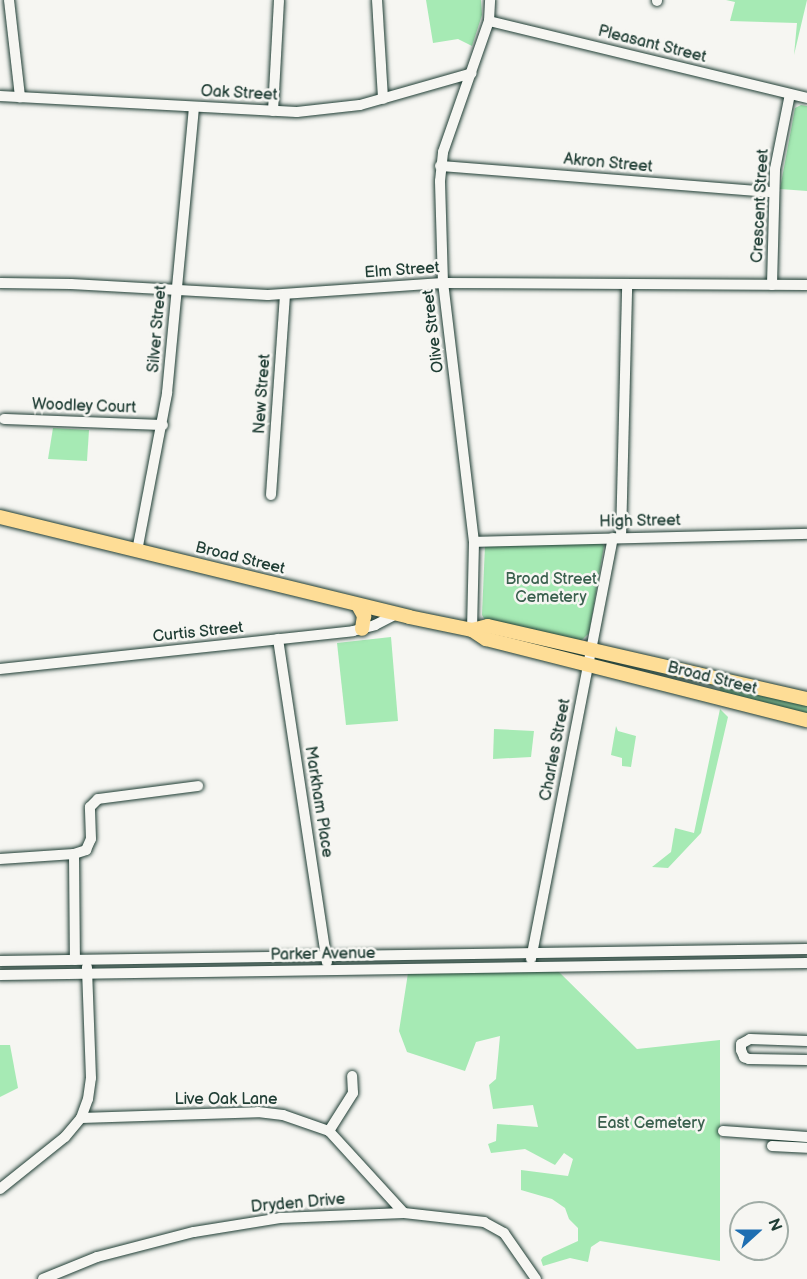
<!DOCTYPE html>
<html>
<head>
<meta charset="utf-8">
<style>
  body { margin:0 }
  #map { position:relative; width:807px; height:1279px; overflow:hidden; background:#f6f6f2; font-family:"Balsamiq Sans",sans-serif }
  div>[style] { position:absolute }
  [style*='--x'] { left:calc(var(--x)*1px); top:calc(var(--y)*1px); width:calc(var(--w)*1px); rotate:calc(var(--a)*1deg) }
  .green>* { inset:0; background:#a6eab4 }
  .roads { filter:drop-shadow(0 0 2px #1f3d34) drop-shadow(0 0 2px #1f3d34) }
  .minor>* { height:10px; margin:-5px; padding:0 5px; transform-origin:5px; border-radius:5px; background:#f6f6f2 }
  .major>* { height:14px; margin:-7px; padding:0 7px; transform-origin:7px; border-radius:7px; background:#fedd96 }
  span { translate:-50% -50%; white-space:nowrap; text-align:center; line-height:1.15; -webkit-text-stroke:5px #f6f6f2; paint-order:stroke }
  .street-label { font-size:16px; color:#1f3d34 }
  .park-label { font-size:16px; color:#3a604e }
  .north { position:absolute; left:729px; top:1201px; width:60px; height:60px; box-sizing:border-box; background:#f6f6f2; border:2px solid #a0aca6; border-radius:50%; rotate:69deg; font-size:16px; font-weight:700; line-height:24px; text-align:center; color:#1f3d34 }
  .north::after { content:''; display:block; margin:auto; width:21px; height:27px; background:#1f6fb2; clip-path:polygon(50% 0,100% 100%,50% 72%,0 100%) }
</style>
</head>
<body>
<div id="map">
  <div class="green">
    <i style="clip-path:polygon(426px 0,481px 0,482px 15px,472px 46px,458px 39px,433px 43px)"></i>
    <i style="clip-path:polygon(726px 0,807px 0,794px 55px,797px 23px,730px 21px,735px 2px)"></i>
    <i style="clip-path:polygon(801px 105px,807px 106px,807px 191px,780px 189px,795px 108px)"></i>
    <i style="clip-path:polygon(53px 428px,89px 430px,87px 461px,48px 459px)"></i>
    <i style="clip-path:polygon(602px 543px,604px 546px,589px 633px,580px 642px,485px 620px,482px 615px,485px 545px)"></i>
    <i style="clip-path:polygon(391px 637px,398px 721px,346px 725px,337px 643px)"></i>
    <i style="clip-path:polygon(720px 685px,807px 704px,807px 714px,720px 692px)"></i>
    <i style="clip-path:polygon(720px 709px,728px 717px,701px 833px,668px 868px,652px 867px,671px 852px,675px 828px,694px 833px)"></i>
    <i style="clip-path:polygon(616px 726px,618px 731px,636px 736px,631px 767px,622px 766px,622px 758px,611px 755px)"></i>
    <i style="clip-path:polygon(494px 729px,534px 731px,531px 757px,493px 759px)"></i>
    <i style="clip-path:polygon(558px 971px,637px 1049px,720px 1040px,720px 1261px,600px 1241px,591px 1247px,588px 1262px,570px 1258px,543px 1266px,541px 1260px,543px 1257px,578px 1241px,578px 1228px,569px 1219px,565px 1208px,552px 1199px,521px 1190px,521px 1170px,568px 1176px,573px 1159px,564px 1153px,555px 1165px,525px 1149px,491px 1153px,488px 1144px,496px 1141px,497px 1124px,538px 1127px,533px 1105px,493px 1109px,489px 1085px,496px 1079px,500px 1036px,476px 1042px,465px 1071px,407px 1052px,399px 1031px,408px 973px)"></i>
    <i style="clip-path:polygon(0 1045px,10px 1045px,18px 1088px,0 1097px)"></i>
  </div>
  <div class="roads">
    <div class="minor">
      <i style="--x:9;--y:0;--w:98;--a:83.5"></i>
      <i style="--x:377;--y:0;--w:99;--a:86.5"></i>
      <i style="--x:657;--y:1;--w:1;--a:-90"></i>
      <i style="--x:489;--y:21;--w:327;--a:13.6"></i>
      <i style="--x:0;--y:96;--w:297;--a:3.1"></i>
      <i style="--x:297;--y:112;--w:63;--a:-6.3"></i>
      <i style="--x:360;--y:105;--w:116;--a:-15.9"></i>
      <i style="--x:273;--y:111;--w:111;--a:-86.9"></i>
      <i style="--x:440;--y:166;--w:335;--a:4.5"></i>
      <i style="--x:0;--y:283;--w:71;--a:0.8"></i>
      <i style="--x:71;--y:284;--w:197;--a:3.2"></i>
      <i style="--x:268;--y:295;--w:175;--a:-3.9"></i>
      <i style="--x:443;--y:283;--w:364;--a:0.3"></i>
      <i style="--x:772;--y:285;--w:116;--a:-88.5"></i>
      <i style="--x:775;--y:169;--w:76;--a:-78.7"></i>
      <i style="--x:4;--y:419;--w:159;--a:2.2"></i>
      <i style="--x:271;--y:495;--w:200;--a:-86"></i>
      <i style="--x:621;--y:538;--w:254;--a:-88.6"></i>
      <i style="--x:474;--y:542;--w:333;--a:-1.4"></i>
      <i style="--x:137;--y:551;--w:161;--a:-79.2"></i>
      <i style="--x:167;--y:393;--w:287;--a:-84.6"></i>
      <i style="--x:472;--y:630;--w:88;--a:-88.7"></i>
      <i style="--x:474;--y:542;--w:261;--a:-96.8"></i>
      <i style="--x:443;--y:283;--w:102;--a:-91.7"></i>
      <i style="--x:440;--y:181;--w:29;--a:-84"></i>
      <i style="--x:443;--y:152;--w:139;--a:-70.7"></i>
      <i style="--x:489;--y:21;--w:21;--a:-87"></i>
      <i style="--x:278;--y:639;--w:327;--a:81.4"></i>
      <i style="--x:0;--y:669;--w:355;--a:-6.1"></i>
      <i style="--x:353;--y:631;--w:23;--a:-15"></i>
      <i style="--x:375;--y:625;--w:25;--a:-27"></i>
      <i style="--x:74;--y:854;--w:106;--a:89.5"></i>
      <i style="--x:0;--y:859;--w:74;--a:-3.9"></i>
      <i style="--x:74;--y:854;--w:13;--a:-18"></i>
      <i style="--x:86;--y:850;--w:12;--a:-66"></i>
      <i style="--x:91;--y:839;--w:32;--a:-92"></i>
      <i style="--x:90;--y:807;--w:11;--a:-45"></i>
      <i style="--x:98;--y:799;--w:101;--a:-7.4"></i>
      <i style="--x:531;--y:959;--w:429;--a:-79"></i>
      <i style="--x:0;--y:961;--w:807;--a:-0.85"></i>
      <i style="--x:0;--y:975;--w:807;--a:-0.85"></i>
      <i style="--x:807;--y:1041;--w:57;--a:-178"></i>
      <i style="--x:750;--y:1039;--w:10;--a:151"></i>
      <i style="--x:741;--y:1044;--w:6;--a:90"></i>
      <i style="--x:741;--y:1050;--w:8;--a:67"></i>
      <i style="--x:744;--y:1057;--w:5;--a:22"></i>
      <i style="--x:749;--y:1059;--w:58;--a:1"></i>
      <i style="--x:81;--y:1118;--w:177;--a:-1.9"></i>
      <i style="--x:258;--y:1112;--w:25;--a:7"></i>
      <i style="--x:283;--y:1115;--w:49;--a:19.2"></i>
      <i style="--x:329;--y:1131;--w:111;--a:47.6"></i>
      <i style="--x:329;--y:1131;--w:45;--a:-57.7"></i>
      <i style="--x:353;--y:1093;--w:17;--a:-93"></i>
      <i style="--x:723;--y:1131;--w:84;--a:4.1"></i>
      <i style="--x:772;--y:1146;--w:35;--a:3"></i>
      <i style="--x:0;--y:1189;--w:83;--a:-38.7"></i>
      <i style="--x:65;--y:1137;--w:25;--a:-50"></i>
      <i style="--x:81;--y:1118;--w:20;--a:-70"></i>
      <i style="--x:88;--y:1099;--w:21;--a:-82"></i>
      <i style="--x:91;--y:1078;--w:111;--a:-92.1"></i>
      <i style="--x:43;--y:1279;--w:58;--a:-22.2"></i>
      <i style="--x:97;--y:1257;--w:100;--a:-14.5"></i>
      <i style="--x:194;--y:1232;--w:87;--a:-9.2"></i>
      <i style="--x:280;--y:1218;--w:124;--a:-2.3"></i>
      <i style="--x:404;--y:1213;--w:81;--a:6.4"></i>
      <i style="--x:484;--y:1222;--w:23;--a:29"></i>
      <i style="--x:504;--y:1233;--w:56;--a:55.2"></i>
    </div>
    <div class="major">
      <i style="--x:0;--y:517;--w:421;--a:13.7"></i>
      <i style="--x:409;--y:617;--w:64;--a:11.7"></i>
      <i style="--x:472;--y:630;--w:17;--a:33"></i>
      <i style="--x:486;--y:639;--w:331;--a:14.2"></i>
      <i style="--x:358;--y:605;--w:13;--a:61"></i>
      <i style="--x:364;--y:616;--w:13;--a:99"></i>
      <i style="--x:472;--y:630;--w:16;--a:-14"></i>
      <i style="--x:488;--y:626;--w:327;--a:12.9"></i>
    </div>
  </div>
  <div class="street-label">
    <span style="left:652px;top:45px;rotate:14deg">Pleasant Street</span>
    <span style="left:239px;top:94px;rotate:3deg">Oak Street</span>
    <span style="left:608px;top:164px;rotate:5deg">Akron Street</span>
    <span style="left:761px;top:206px;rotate:-87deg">Crescent Street</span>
    <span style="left:402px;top:271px;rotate:-4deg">Elm Street</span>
    <span style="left:158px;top:329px;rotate:-85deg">Silver Street</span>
    <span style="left:434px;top:331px;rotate:-97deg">Olive Street</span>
    <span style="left:263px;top:394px;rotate:-86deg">New Street</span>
    <span style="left:84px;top:407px;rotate:2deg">Woodley Court</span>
    <span style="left:640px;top:522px;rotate:-1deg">High Street</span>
    <span style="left:240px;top:559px;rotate:14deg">Broad Street</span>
    <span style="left:198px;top:633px;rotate:-6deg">Curtis Street</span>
    <span style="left:712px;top:679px;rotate:14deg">Broad Street</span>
    <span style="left:556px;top:750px;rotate:-79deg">Charles Street</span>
    <span style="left:318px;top:802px;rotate:81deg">Markham Place</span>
    <span style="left:323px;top:955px;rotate:-1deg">Parker Avenue</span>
    <span style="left:226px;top:1100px">Live Oak Lane</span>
    <span style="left:298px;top:1204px;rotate:-5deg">Dryden Drive</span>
  </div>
  <div class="park-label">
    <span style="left:551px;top:589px">Broad Street<br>Cemetery</span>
    <span style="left:651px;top:1124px">East Cemetery</span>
  </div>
  <div class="north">N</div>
</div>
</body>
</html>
